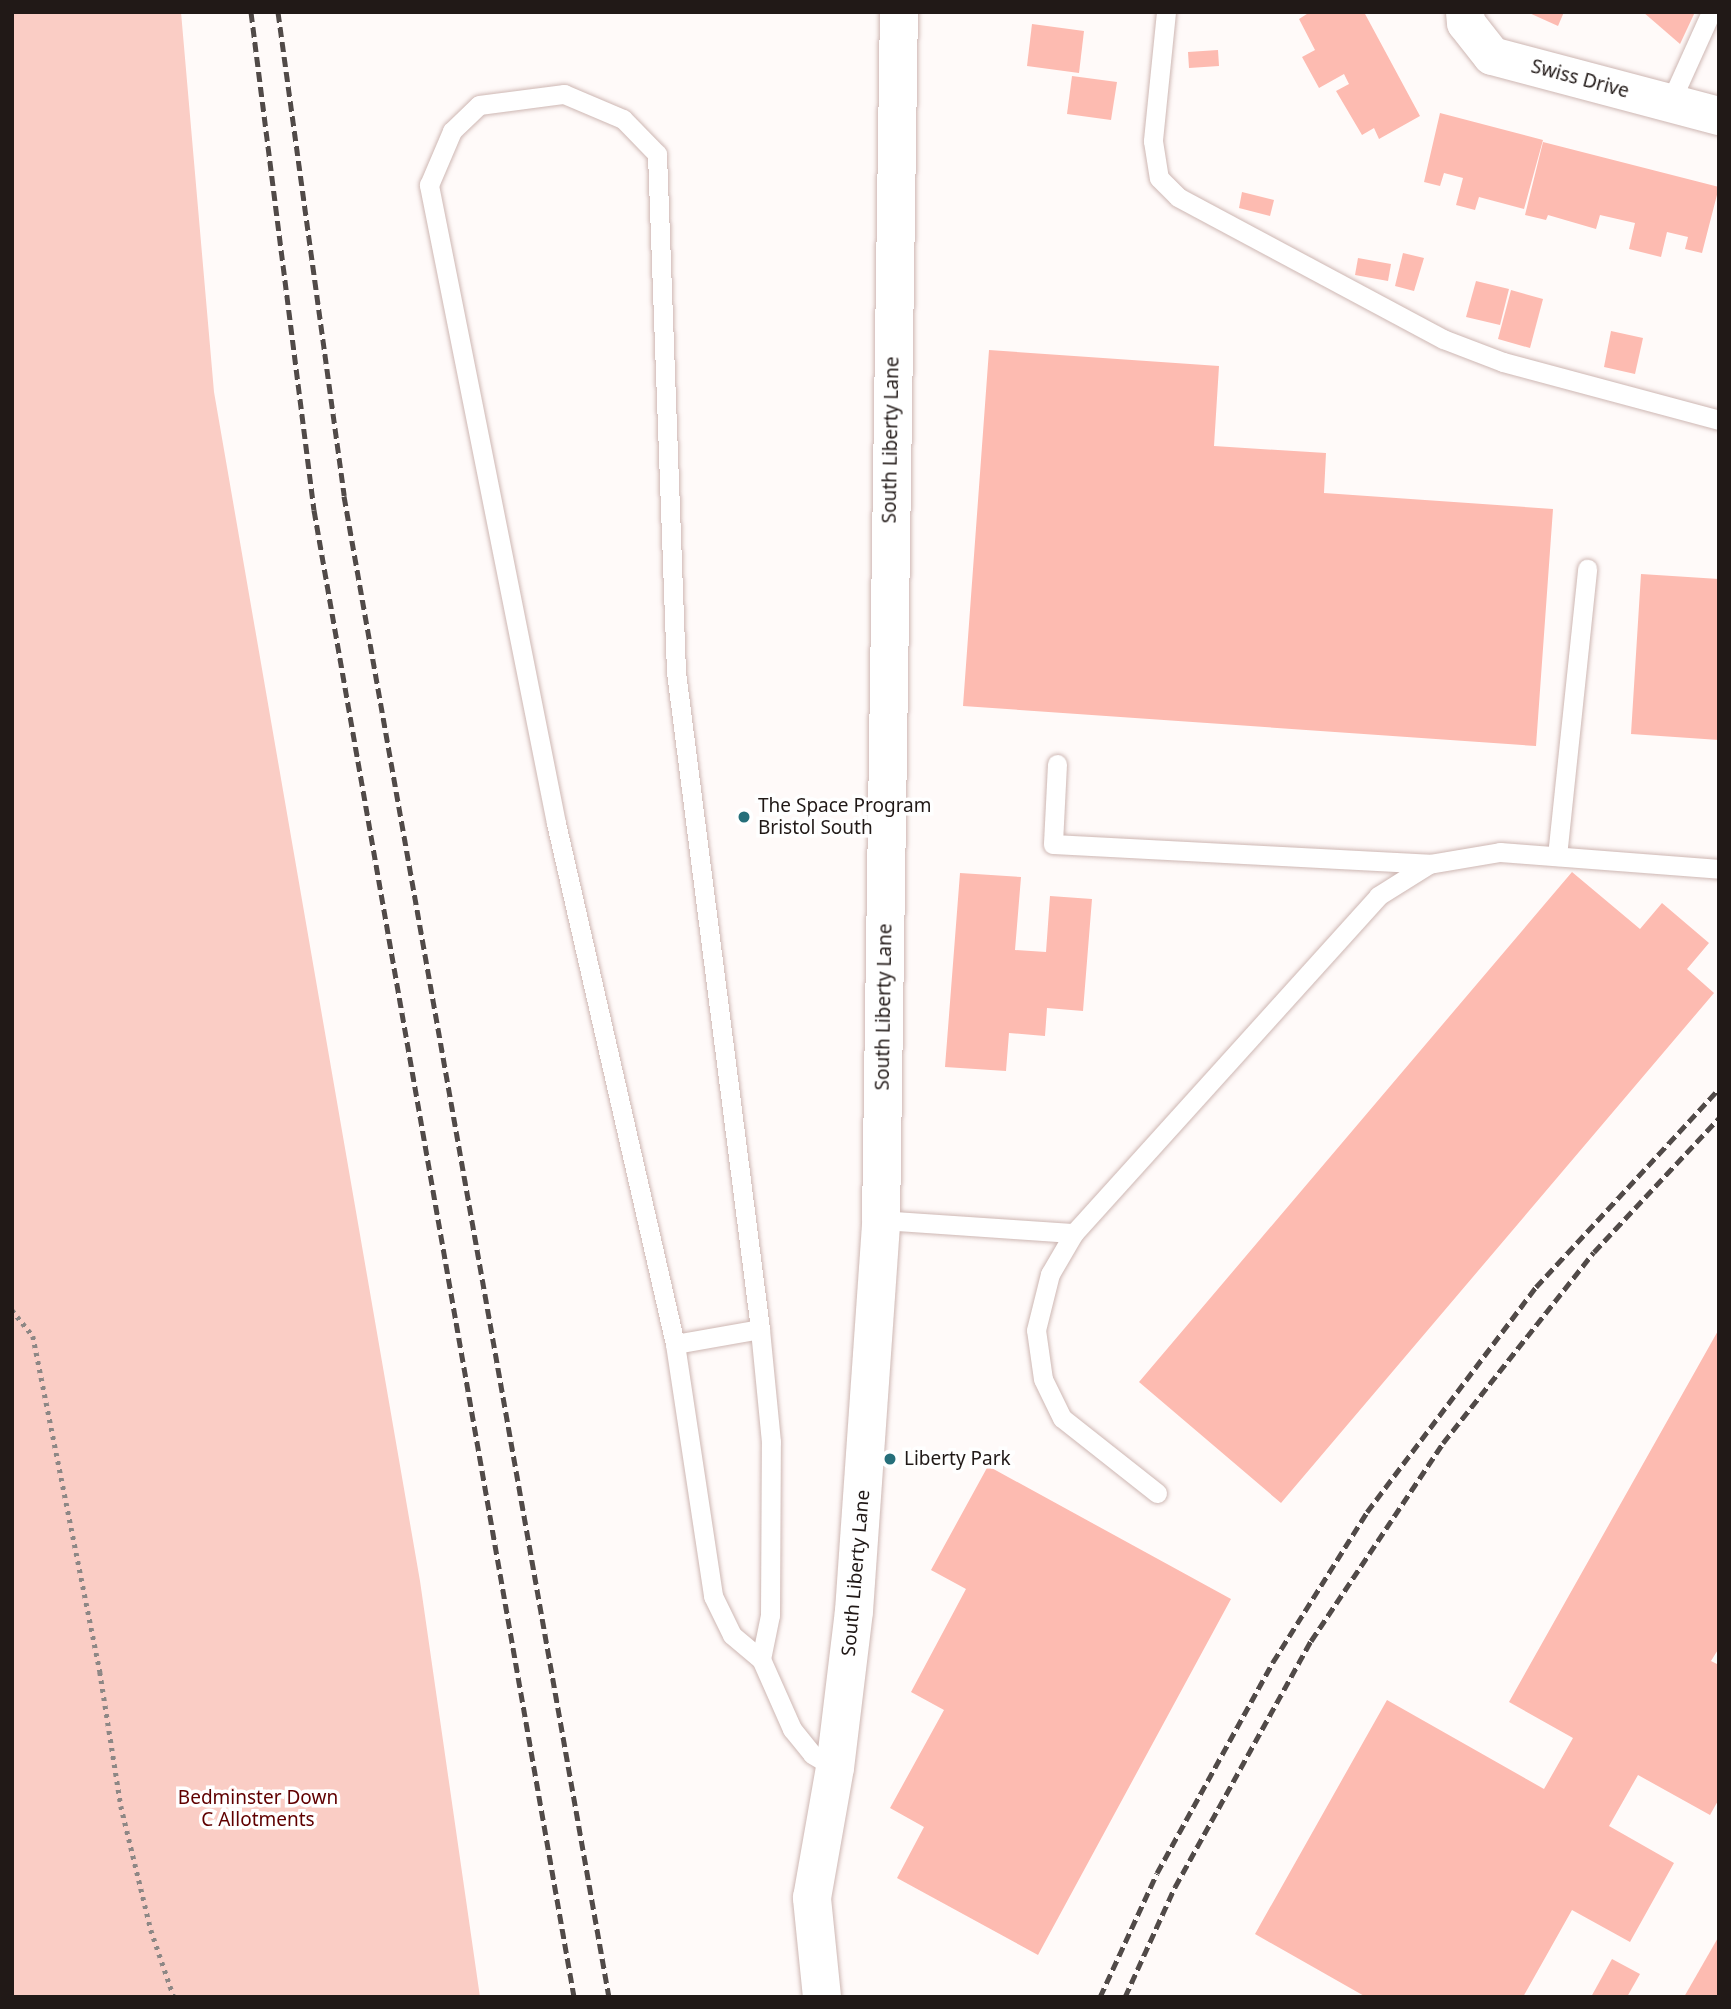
<!DOCTYPE html>
<html>
<head>
<meta charset="utf-8">
<style>
  body { margin:0 }
  #map { position:relative; width:1731px; height:2009px; overflow:hidden; background:#fffaf9; font-family:"Noto Sans",sans-serif }
  div>[style] { position:absolute }
  [style*='--x'] { left:calc(var(--x)*1px); top:calc(var(--y)*1px); width:calc(var(--w)*1px); rotate:calc(var(--a)*1deg) }
  .green>* { inset:0; background:#facdc5 }
  .building>* { inset:0; background:#fdbbb1 }
  .path>* { height:4.5px; margin-top:-2.25px; transform-origin:0; background:repeating-linear-gradient(90deg,#8d8785 0 3.5px,transparent 0 8.5px) }
  .roads { filter:drop-shadow(0 0 2px #ceb7b3) drop-shadow(0 0 2px #ceb7b3) }
  .lane>* { height:19px; margin:-9.5px; padding:0 9.5px; transform-origin:9.5px; border-radius:9.5px; background:#fff }
  .street>* { height:38px; margin:-19px; padding:0 19px; transform-origin:19px; border-radius:19px; background:#fff }
  .rail>* { height:5px; margin-top:-2.5px; transform-origin:0; background:repeating-linear-gradient(90deg,#514a48 0 10px,transparent 0 15px) }
  .dots>* { width:19px; height:19px; translate:-50% -50%; box-sizing:border-box; border:4px solid #fff; border-radius:50% }
  span { translate:-50% -50%; white-space:nowrap; text-align:center; line-height:1.15; -webkit-text-stroke:7px #fff; paint-order:stroke }
  .street-label { font-size:19px; color:#211917 }
  .poi-label { font-size:19px; color:#211917 }
  .left { translate:0 -50%; text-align:left }
  .park-label { font-size:19px; color:#600000 }
  .frame { position:absolute; inset:0; border:14px solid #211917; pointer-events:none }
</style>
</head>
<body>
<div id="map">
  <div class="green">
    <i style="clip-path:polygon(12px 12px,181px 12px,214px 392px,420px 1581px,480px 1997px,12px 1997px)"></i>
  </div>
  <div class="building">
    <i style="clip-path:polygon(1310px 12px,1364px 12px,1420px 116px,1379px 139px,1374px 128px,1362px 135px,1336px 91px,1349px 84px,1344px 74px,1319px 88px,1302px 57px,1315px 50px,1299px 19px)"></i>
    <i style="clip-path:polygon(1527px 12px,1564px 12px,1558px 26px)"></i>
    <i style="clip-path:polygon(1643px 12px,1695px 12px,1680px 44px)"></i>
    <i style="clip-path:polygon(1032px 24px,1084px 31px,1079px 73px,1027px 66px)"></i>
    <i style="clip-path:polygon(1218px 50px,1219px 66px,1189px 68px,1188px 52px)"></i>
    <i style="clip-path:polygon(1072px 76px,1117px 82px,1111px 120px,1067px 114px)"></i>
    <i style="clip-path:polygon(1440px 113px,1543px 140px,1524px 209px,1479px 197px,1475px 210px,1456px 205px,1463px 178px,1444px 173px,1440px 186px,1424px 182px)"></i>
    <i style="clip-path:polygon(1543px 142px,1719px 187px,1702px 253px,1685px 249px,1688px 237px,1667px 232px,1661px 257px,1629px 249px,1635px 223px,1600px 215px,1596px 229px,1548px 215px,1546px 220px,1525px 215px)"></i>
    <i style="clip-path:polygon(1242px 192px,1274px 200px,1270px 216px,1239px 208px)"></i>
    <i style="clip-path:polygon(1403px 253px,1424px 258px,1414px 291px,1395px 286px)"></i>
    <i style="clip-path:polygon(1358px 258px,1391px 264px,1388px 281px,1355px 275px)"></i>
    <i style="clip-path:polygon(1476px 281px,1509px 289px,1500px 325px,1466px 317px)"></i>
    <i style="clip-path:polygon(1511px 290px,1543px 299px,1530px 348px,1498px 339px)"></i>
    <i style="clip-path:polygon(1611px 331px,1643px 338px,1635px 374px,1604px 367px)"></i>
    <i style="clip-path:polygon(989px 350px,1219px 366px,1214px 446px,1326px 453px,1324px 493px,1553px 509px,1536px 746px,963px 706px)"></i>
    <i style="clip-path:polygon(1641px 574px,1719px 579px,1719px 740px,1631px 734px)"></i>
    <i style="clip-path:polygon(1572px 872px,1640px 929px,1662px 903px,1709px 943px,1687px 969px,1714px 993px,1281px 1503px,1139px 1382px)"></i>
    <i style="clip-path:polygon(960px 873px,1021px 877px,1015px 950px,1046px 952px,1050px 896px,1092px 899px,1083px 1011px,1047px 1008px,1045px 1036px,1009px 1033px,1006px 1071px,945px 1067px)"></i>
    <i style="clip-path:polygon(1719px 1329px,1719px 1648px,1711px 1661px,1719px 1665px,1719px 1799px,1710px 1815px,1638px 1775px,1609px 1826px,1674px 1863px,1630px 1942px,1572px 1910px,1523px 1997px,1366px 1997px,1255px 1934px,1387px 1700px,1544px 1789px,1573px 1738px,1509px 1702px)"></i>
    <i style="clip-path:polygon(988px 1466px,1231px 1599px,1038px 1955px,897px 1878px,924px 1827px,890px 1808px,944px 1710px,911px 1692px,966px 1589px,931px 1570px)"></i>
    <i style="clip-path:polygon(1719px 1936px,1719px 1997px,1684px 1997px)"></i>
    <i style="clip-path:polygon(1612px 1959px,1640px 1974px,1627px 1997px,1591px 1997px)"></i>
  </div>
  <div class="path">
    <i style="--x:12;--y:1310;--w:33;--a:51"></i>
    <i style="--x:33;--y:1336;--w:343;--a:78.7"></i>
    <i style="--x:100;--y:1672;--w:136;--a:81.1"></i>
    <i style="--x:121;--y:1806;--w:128;--a:76.4"></i>
    <i style="--x:151;--y:1930;--w:71;--a:71.1"></i>
  </div>
  <div class="roads">
    <div class="lane">
      <i style="--x:1166;--y:12;--w:130;--a:95.8"></i>
      <i style="--x:1153;--y:141;--w:37;--a:81"></i>
      <i style="--x:1159;--y:178;--w:27;--a:45"></i>
      <i style="--x:1178;--y:197;--w:301;--a:28.2"></i>
      <i style="--x:1443;--y:339;--w:64;--a:21"></i>
      <i style="--x:1503;--y:362;--w:224;--a:15"></i>
      <i style="--x:1670;--y:103;--w:100;--a:-65.7"></i>
      <i style="--x:1057;--y:764;--w:80;--a:92.9"></i>
      <i style="--x:1053;--y:844;--w:377;--a:3"></i>
      <i style="--x:1557;--y:856;--w:289;--a:-84"></i>
      <i style="--x:881;--y:1220;--w:193;--a:3.9"></i>
      <i style="--x:675;--y:1344;--w:534;--a:-102.87"></i>
      <i style="--x:556;--y:823;--w:651;--a:-101.26"></i>
      <i style="--x:429;--y:185;--w:59;--a:-66.9"></i>
      <i style="--x:452;--y:131;--w:37;--a:-44"></i>
      <i style="--x:479;--y:105;--w:86;--a:-7.4"></i>
      <i style="--x:564;--y:94;--w:64;--a:23"></i>
      <i style="--x:623;--y:119;--w:49;--a:45.8"></i>
      <i style="--x:657;--y:154;--w:518;--a:87.9"></i>
      <i style="--x:676;--y:672;--w:662;--a:82.71"></i>
      <i style="--x:1157;--y:1493;--w:121;--a:-141.7"></i>
      <i style="--x:1062;--y:1418;--w:43;--a:-116"></i>
      <i style="--x:1043;--y:1379;--w:49;--a:-98.1"></i>
      <i style="--x:1036;--y:1330;--w:58;--a:-76"></i>
      <i style="--x:1050;--y:1274;--w:48;--a:-59.7"></i>
      <i style="--x:1074;--y:1233;--w:454;--a:-47.9"></i>
      <i style="--x:1378;--y:896;--w:60;--a:-32.1"></i>
      <i style="--x:1429;--y:864;--w:72;--a:-9.6"></i>
      <i style="--x:1500;--y:852;--w:220;--a:4.4"></i>
      <i style="--x:761;--y:1659;--w:45;--a:-78.4"></i>
      <i style="--x:770;--y:1615;--w:173;--a:-89.7"></i>
      <i style="--x:771;--y:1442;--w:114;--a:-95.6"></i>
      <i style="--x:760;--y:1329;--w:86;--a:170"></i>
      <i style="--x:675;--y:1344;--w:255;--a:81.4"></i>
      <i style="--x:713;--y:1596;--w:43;--a:64"></i>
      <i style="--x:732;--y:1635;--w:38;--a:40"></i>
      <i style="--x:761;--y:1659;--w:77;--a:66.1"></i>
      <i style="--x:792;--y:1729;--w:32;--a:51"></i>
      <i style="--x:812;--y:1754;--w:27;--a:31"></i>
    </div>
    <div class="street">
      <i style="--x:1465;--y:12;--w:11;--a:85"></i>
      <i style="--x:1466;--y:23;--w:42;--a:51.8"></i>
      <i style="--x:1492;--y:56;--w:235;--a:14.8"></i>
      <i style="--x:822;--y:1997;--w:100;--a:-95.8"></i>
      <i style="--x:812;--y:1898;--w:132;--a:-80"></i>
      <i style="--x:835;--y:1768;--w:158;--a:-83.1"></i>
      <i style="--x:854;--y:1611;--w:392;--a:-86"></i>
      <i style="--x:881;--y:1220;--w:1208;--a:-89.15"></i>
    </div>
  </div>
  <div class="rail">
    <i style="--x:251;--y:12;--w:502;--a:82.79"></i>
    <i style="--x:314;--y:510;--w:1510;--a:80.08"></i>
    <i style="--x:278;--y:12;--w:488;--a:82.2"></i>
    <i style="--x:344;--y:496;--w:1524;--a:79.99"></i>
    <i style="--x:1100;--y:1997;--w:136;--a:-65.3"></i>
    <i style="--x:1157;--y:1873;--w:241;--a:-61.2"></i>
    <i style="--x:1273;--y:1662;--w:177;--a:-57.9"></i>
    <i style="--x:1367;--y:1512;--w:281;--a:-53.1"></i>
    <i style="--x:1536;--y:1287;--w:270;--a:-47.3"></i>
    <i style="--x:1125;--y:1997;--w:121;--a:-65.6"></i>
    <i style="--x:1175;--y:1887;--w:281;--a:-61.1"></i>
    <i style="--x:1311;--y:1641;--w:238;--a:-56.3"></i>
    <i style="--x:1443;--y:1443;--w:243;--a:-51.7"></i>
    <i style="--x:1594;--y:1252;--w:183;--a:-47"></i>
  </div>
  <div class="dots">
    <i style="left:744px;top:817px;background:#266f7a"></i>
    <i style="left:890px;top:1459px;background:#266f7a"></i>
  </div>
  <div class="street-label">
    <span style="left:1580px;top:79px;rotate:15deg">Swiss Drive</span>
    <span style="left:891px;top:440px;rotate:-89deg">South Liberty Lane</span>
    <span style="left:884px;top:1007px;rotate:-89deg">South Liberty Lane</span>
    <span style="left:856px;top:1573px;rotate:-85deg">South Liberty Lane</span>
  </div>
  <div class="poi-label">
    <span class="left" style="left:758px;top:817px">The Space Program<br>Bristol South</span>
    <span class="left" style="left:904px;top:1459px">Liberty Park</span>
  </div>
  <div class="park-label">
    <span style="left:258px;top:1809px">Bedminster Down<br>C Allotments</span>
  </div>
  <div class="frame"></div>
</div>
</body>
</html>
